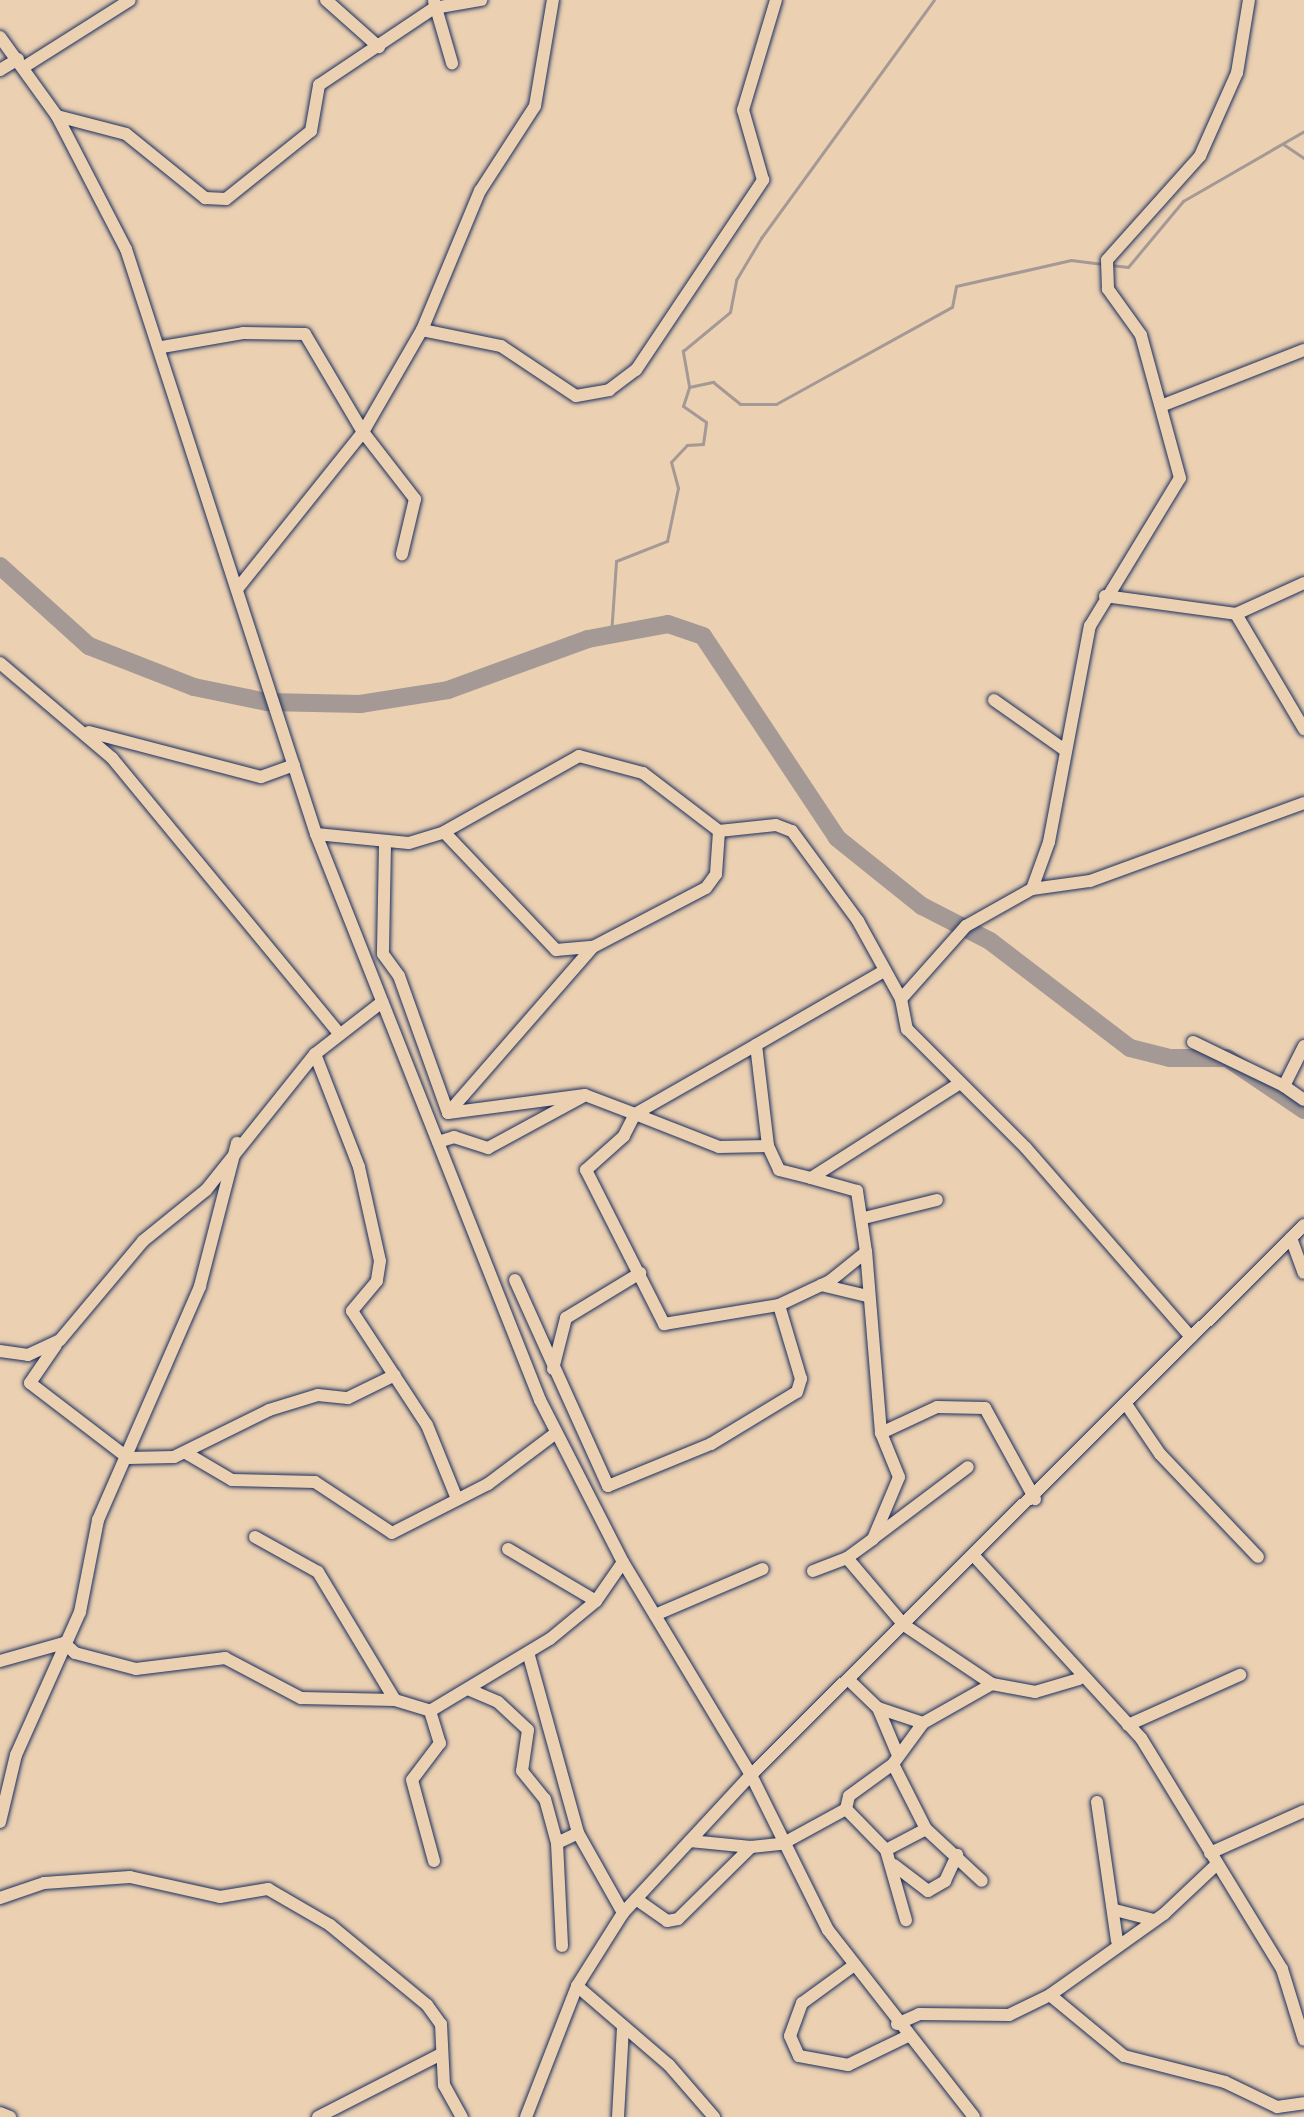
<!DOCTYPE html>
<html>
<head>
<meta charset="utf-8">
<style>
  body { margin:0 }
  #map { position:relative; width:1304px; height:2117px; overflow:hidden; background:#ebd0b2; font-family:Mynerve,sans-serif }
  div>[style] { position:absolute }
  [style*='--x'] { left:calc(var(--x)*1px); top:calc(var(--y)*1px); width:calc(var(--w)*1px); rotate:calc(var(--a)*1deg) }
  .stream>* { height:3px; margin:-1.5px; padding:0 1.5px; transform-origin:1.5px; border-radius:1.5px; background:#a49995 }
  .river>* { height:18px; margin:-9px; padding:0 9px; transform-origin:9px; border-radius:9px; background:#a49995 }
  .roads { filter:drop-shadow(0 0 2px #1b2f5e) drop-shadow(0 0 2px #1b2f5e) }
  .minor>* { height:12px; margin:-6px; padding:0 6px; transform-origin:6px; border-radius:6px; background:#ebd0b2 }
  span { translate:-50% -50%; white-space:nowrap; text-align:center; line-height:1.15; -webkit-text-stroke:6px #ebd0b2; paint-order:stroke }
</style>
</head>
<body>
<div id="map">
  <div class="stream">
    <i style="--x:1283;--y:144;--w:25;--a:34"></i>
    <i style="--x:1111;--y:265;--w:17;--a:7"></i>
    <i style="--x:1128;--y:267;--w:86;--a:-50.2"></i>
    <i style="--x:1183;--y:201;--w:140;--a:-30"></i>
    <i style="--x:689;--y:386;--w:36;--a:-100"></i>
    <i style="--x:683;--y:351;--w:61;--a:-39.7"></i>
    <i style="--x:730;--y:312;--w:33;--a:-79"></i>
    <i style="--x:736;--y:280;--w:49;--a:-59.2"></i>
    <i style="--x:761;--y:238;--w:294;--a:-54"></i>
    <i style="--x:611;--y:635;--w:74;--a:-86.1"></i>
    <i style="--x:616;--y:561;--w:55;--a:-21.4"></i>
    <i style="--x:667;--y:541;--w:54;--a:-78.3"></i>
    <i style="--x:678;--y:488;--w:27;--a:-105"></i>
    <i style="--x:671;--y:462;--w:23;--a:-47"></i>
    <i style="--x:687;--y:445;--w:16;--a:-4"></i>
    <i style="--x:703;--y:444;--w:22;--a:-82"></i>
    <i style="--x:706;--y:422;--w:28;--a:-145"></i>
    <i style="--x:683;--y:406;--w:20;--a:-72"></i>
    <i style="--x:689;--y:387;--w:25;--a:-12"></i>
    <i style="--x:713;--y:382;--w:35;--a:39"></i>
    <i style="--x:740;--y:404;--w:36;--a:0"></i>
    <i style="--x:776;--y:404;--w:201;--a:-28.9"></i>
    <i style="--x:952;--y:307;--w:21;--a:-79"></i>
    <i style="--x:956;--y:286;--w:118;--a:-12.7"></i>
    <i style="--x:1071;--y:260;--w:32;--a:7"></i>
  </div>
  <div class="river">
    <i style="--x:0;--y:566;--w:120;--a:42"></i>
    <i style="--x:89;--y:646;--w:113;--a:21.3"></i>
    <i style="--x:194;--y:687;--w:75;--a:11.6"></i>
    <i style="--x:267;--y:702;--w:93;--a:1.2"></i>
    <i style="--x:360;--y:704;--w:89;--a:-9"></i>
    <i style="--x:448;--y:690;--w:149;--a:-20"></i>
    <i style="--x:588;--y:639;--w:81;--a:-10.6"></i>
    <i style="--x:668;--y:624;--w:37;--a:19"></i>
    <i style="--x:703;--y:636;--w:242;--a:56.4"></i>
    <i style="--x:837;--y:838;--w:109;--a:38.7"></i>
    <i style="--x:922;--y:906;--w:76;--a:27.2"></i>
    <i style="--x:990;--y:941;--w:176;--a:37.4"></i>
    <i style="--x:1130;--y:1048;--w:41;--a:14"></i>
    <i style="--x:1170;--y:1058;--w:57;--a:0"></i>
    <i style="--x:1227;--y:1058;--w:93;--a:34"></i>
  </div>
  <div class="roads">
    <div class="minor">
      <i style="--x:326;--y:0;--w:71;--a:41.6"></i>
      <i style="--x:434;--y:1;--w:65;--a:73.8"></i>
      <i style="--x:0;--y:37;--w:97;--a:54.2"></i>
      <i style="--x:57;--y:116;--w:150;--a:62.6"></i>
      <i style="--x:126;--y:249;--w:615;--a:72.01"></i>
      <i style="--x:316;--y:834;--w:609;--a:68.41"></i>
      <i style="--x:540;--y:1400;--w:182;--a:62.9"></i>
      <i style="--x:623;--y:1562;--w:249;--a:59"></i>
      <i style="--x:751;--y:1775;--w:173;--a:63.6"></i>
      <i style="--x:828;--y:1930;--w:237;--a:52"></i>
      <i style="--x:24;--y:67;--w:125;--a:-32.3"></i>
      <i style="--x:0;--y:70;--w:21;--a:-31"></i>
      <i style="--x:57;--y:116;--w:71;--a:14.6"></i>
      <i style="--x:126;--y:134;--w:102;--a:39"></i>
      <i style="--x:205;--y:198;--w:21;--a:3"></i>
      <i style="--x:226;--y:199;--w:109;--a:-38.7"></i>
      <i style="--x:311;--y:131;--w:47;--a:-80.1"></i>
      <i style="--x:319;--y:85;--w:138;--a:-33.8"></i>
      <i style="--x:434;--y:8;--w:48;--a:-9.7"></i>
      <i style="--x:422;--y:330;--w:151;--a:-67.4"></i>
      <i style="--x:480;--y:191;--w:101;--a:-57.1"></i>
      <i style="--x:535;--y:106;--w:108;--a:-80.4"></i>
      <i style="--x:162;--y:347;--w:82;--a:-9.8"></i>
      <i style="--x:243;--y:333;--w:62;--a:0.9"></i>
      <i style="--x:305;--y:334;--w:114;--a:59.4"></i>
      <i style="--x:363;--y:432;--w:85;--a:52.2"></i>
      <i style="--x:415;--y:499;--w:57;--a:103.3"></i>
      <i style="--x:1161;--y:406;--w:154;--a:-21.4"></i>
      <i style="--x:238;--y:588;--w:200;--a:-51.3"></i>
      <i style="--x:363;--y:432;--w:118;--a:-60"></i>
      <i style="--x:422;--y:330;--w:81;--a:11.4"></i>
      <i style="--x:501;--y:346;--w:90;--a:33.7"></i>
      <i style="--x:576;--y:396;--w:34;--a:-10"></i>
      <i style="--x:609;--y:390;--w:34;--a:-37"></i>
      <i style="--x:636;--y:370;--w:229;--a:-56.2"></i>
      <i style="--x:763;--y:180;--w:73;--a:-105.9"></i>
      <i style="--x:743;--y:110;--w:115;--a:-73.3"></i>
      <i style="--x:1105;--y:596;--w:132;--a:7.8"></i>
      <i style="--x:1236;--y:614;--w:75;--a:-24.5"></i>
      <i style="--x:1236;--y:614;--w:134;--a:59.4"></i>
      <i style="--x:0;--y:663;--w:147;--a:40.3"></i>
      <i style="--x:112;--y:758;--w:355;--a:50.5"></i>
      <i style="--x:994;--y:700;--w:87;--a:35.2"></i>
      <i style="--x:89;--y:732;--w:178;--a:14.7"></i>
      <i style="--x:261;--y:777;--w:35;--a:-20"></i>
      <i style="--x:444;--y:832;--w:163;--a:46.5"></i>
      <i style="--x:556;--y:950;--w:37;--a:-5"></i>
      <i style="--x:593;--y:947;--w:127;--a:-27.6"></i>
      <i style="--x:706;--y:888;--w:17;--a:-54"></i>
      <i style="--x:716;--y:874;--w:43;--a:-86"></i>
      <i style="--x:316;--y:834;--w:93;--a:5.5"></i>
      <i style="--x:409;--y:843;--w:37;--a:-17"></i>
      <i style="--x:444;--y:832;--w:155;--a:-29.4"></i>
      <i style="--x:579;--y:756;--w:66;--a:14.9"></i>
      <i style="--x:643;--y:773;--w:96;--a:37.3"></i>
      <i style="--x:719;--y:831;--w:57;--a:-6"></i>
      <i style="--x:776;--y:825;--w:17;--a:21"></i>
      <i style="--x:792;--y:831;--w:112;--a:53.7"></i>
      <i style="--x:858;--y:921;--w:89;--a:61.1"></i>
      <i style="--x:901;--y:999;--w:31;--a:79"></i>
      <i style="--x:907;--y:1029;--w:168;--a:45"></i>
      <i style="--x:1026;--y:1148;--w:251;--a:48.9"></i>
      <i style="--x:385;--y:845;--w:109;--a:91.1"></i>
      <i style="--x:383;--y:954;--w:27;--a:54"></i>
      <i style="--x:399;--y:976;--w:145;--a:70.3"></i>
      <i style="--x:448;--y:1113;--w:138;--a:-7.5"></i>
      <i style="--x:585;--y:1095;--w:53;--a:20.8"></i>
      <i style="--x:635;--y:1114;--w:25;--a:117"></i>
      <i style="--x:624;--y:1136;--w:51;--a:138.2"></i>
      <i style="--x:586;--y:1170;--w:173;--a:63.1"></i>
      <i style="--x:664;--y:1324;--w:117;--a:-9.4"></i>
      <i style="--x:779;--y:1305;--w:56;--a:-25.2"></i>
      <i style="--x:830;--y:1281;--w:46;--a:-38.9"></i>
      <i style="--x:866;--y:1252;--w:62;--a:-98.4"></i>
      <i style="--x:857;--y:1191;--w:48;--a:-164.2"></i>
      <i style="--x:1032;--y:889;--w:50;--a:-70.1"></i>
      <i style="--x:1049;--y:842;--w:220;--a:-79.3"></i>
      <i style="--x:1090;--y:626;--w:173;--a:-58.7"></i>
      <i style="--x:1180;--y:478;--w:148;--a:-105.3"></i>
      <i style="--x:1141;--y:335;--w:57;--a:-125.7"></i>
      <i style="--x:1108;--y:289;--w:29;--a:-92"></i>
      <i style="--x:1107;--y:260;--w:140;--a:-48.2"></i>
      <i style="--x:1200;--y:156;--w:91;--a:-66"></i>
      <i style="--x:1237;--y:73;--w:74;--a:-80.7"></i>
      <i style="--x:884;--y:971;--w:148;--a:150"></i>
      <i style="--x:756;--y:1045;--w:102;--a:83.2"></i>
      <i style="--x:768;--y:1146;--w:26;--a:65"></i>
      <i style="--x:779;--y:1170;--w:33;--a:14"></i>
      <i style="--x:811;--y:1178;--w:177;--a:-32.5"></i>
      <i style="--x:901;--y:999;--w:98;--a:-48.3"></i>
      <i style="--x:966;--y:926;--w:76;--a:-29.3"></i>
      <i style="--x:1032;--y:889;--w:59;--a:-7.9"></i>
      <i style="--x:1090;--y:881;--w:228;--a:-20"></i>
      <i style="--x:1193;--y:1042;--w:101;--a:25.8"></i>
      <i style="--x:756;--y:1045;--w:139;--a:150.3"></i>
      <i style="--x:635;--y:1114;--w:90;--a:21.4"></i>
      <i style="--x:719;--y:1147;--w:49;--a:-1.2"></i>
      <i style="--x:1304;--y:1046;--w:45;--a:116.6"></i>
      <i style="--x:1284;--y:1086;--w:24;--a:35"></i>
      <i style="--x:315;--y:1054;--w:121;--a:68.7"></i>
      <i style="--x:359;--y:1167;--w:96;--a:77.4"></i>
      <i style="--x:380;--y:1261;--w:20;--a:99"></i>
      <i style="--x:377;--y:1281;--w:39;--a:130"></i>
      <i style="--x:352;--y:1311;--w:136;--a:56.7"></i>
      <i style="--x:427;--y:1425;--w:80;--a:67.9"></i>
      <i style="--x:448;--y:1113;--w:220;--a:-48.9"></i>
      <i style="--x:438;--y:1142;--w:17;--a:-17"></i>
      <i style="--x:454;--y:1137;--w:36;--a:18"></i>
      <i style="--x:488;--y:1148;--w:107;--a:-28.5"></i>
      <i style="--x:864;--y:1218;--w:75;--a:-13.9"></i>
      <i style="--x:1291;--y:1238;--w:37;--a:70"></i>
      <i style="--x:515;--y:1280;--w:226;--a:65.7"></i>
      <i style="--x:608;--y:1486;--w:111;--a:-22.2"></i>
      <i style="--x:711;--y:1444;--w:100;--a:-31.2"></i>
      <i style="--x:797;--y:1392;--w:14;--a:-73"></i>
      <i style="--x:801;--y:1379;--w:77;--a:-106.6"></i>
      <i style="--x:821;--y:1285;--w:47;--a:13.4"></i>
      <i style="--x:56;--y:1345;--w:46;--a:124.4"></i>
      <i style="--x:30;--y:1383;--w:123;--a:37.4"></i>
      <i style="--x:128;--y:1458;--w:46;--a:-1.2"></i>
      <i style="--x:174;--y:1457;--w:106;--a:-26.3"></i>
      <i style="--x:269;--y:1410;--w:51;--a:-17"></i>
      <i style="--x:318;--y:1395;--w:30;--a:6"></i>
      <i style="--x:348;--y:1398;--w:52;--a:-26.1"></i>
      <i style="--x:0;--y:1351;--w:28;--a:8"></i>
      <i style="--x:28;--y:1355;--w:35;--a:-25"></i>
      <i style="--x:60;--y:1340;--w:129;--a:-50"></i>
      <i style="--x:143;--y:1241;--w:81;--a:-39"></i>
      <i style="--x:206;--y:1190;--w:174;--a:-51.3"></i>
      <i style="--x:315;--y:1054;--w:85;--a:-37.8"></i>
      <i style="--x:553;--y:1369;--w:53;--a:-75.7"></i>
      <i style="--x:566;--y:1318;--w:87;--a:-31.3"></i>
      <i style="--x:1126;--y:1404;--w:60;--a:55.8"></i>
      <i style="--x:1160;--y:1454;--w:142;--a:46.4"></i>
      <i style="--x:881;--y:1433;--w:62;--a:-24.9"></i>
      <i style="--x:937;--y:1407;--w:48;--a:1.2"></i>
      <i style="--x:985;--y:1408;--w:104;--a:61.2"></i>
      <i style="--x:186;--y:1453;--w:53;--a:30.4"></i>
      <i style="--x:232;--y:1480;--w:83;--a:1.4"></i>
      <i style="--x:315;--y:1482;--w:92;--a:33.5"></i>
      <i style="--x:392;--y:1533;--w:108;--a:-27"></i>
      <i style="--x:488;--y:1484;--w:85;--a:-36.9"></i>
      <i style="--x:255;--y:1537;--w:72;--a:29.1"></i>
      <i style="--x:318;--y:1572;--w:149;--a:59"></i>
      <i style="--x:875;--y:1537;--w:116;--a:-37"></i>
      <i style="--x:508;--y:1549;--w:102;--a:30.6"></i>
      <i style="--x:975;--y:1557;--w:246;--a:47.5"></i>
      <i style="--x:1141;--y:1738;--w:271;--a:58.6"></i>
      <i style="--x:1282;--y:1969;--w:74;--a:72.8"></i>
      <i style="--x:847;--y:1558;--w:32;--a:-36"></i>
      <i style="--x:873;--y:1539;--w:67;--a:-67.2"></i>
      <i style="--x:899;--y:1477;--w:48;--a:-112.2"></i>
      <i style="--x:881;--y:1433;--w:182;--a:-94.7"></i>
      <i style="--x:813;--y:1571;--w:36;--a:-21"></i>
      <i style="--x:847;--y:1558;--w:88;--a:49.6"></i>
      <i style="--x:904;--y:1625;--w:106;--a:33.8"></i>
      <i style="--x:992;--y:1684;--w:44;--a:10.5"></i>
      <i style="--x:1035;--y:1692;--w:46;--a:-16.5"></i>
      <i style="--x:655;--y:1615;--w:117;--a:-23.1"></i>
      <i style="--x:529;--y:1656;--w:184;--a:74.5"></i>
      <i style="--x:0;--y:1661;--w:66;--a:-15.7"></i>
      <i style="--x:64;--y:1643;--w:15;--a:42"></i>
      <i style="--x:75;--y:1653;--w:63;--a:14.7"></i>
      <i style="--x:136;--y:1669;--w:90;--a:-7"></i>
      <i style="--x:225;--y:1658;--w:86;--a:27.8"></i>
      <i style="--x:301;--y:1698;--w:94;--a:1.2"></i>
      <i style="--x:395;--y:1700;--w:37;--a:17"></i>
      <i style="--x:430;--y:1711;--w:140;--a:-31"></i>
      <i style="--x:550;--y:1639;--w:60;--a:-39.6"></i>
      <i style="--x:596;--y:1601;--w:47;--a:-55.3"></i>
      <i style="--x:851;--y:1682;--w:37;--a:44"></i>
      <i style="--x:878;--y:1708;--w:49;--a:67.1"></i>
      <i style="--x:470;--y:1690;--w:30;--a:23"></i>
      <i style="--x:498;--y:1702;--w:41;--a:43"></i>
      <i style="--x:528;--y:1730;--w:41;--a:98.3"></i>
      <i style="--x:522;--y:1771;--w:36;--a:51"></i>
      <i style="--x:545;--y:1799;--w:46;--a:74.7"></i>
      <i style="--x:557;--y:1843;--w:23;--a:-25"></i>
      <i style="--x:578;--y:1833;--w:92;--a:60.6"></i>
      <i style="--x:878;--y:1708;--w:47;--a:18.4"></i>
      <i style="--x:923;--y:1723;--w:79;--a:-29.5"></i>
      <i style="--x:430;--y:1711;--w:34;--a:73"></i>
      <i style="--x:440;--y:1743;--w:46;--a:127.1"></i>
      <i style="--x:412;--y:1780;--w:84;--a:74.8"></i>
      <i style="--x:1128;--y:1725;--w:123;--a:-24.1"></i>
      <i style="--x:893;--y:1764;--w:73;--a:63.1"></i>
      <i style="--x:926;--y:1829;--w:76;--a:42.9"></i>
      <i style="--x:1097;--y:1802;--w:140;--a:81.8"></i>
      <i style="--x:846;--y:1809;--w:13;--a:-77"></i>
      <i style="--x:849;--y:1796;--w:54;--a:-36"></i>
      <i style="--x:893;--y:1764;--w:51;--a:-53.8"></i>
      <i style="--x:0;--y:1822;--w:69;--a:-76.6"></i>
      <i style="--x:16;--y:1755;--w:157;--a:-65.9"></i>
      <i style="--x:80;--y:1612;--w:94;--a:-78.9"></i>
      <i style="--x:98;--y:1520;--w:255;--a:-66.4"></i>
      <i style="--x:200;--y:1286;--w:148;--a:-75.5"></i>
      <i style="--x:690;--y:1841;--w:61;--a:5.6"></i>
      <i style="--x:557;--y:1843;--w:103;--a:87.2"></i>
      <i style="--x:886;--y:1850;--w:45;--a:-27.7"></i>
      <i style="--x:1210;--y:1853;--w:103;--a:-24.1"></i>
      <i style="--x:894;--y:1865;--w:43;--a:37.4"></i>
      <i style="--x:928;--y:1891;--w:20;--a:-30"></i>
      <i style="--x:945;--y:1881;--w:29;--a:-65"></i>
      <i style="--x:0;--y:1898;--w:46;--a:-18.8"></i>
      <i style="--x:44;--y:1883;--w:86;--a:-4"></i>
      <i style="--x:130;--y:1877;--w:92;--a:12.5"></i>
      <i style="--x:220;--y:1897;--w:49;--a:-9.5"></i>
      <i style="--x:268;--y:1889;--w:72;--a:30.1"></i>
      <i style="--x:330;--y:1925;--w:126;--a:39.5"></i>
      <i style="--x:427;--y:2005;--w:24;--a:54"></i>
      <i style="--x:441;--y:2024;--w:61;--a:87.2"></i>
      <i style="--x:444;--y:2085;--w:37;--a:61"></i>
      <i style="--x:636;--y:1899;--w:38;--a:35"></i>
      <i style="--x:667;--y:1921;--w:11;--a:-10"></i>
      <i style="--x:678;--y:1919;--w:103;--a:-44.6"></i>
      <i style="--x:751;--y:1847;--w:31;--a:-6"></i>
      <i style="--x:782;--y:1844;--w:73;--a:-28.7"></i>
      <i style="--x:846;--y:1809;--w:57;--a:45.7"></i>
      <i style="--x:886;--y:1850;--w:73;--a:74.1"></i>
      <i style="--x:1115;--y:1910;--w:40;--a:14.4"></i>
      <i style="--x:853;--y:1966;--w:63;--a:144"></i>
      <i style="--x:802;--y:2003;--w:35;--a:110"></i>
      <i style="--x:790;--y:2036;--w:22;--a:66"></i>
      <i style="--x:799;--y:2056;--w:50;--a:10.4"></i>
      <i style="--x:848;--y:2065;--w:64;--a:-25.8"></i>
      <i style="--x:577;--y:1986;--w:121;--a:40.7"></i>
      <i style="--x:669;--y:2065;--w:69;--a:49.1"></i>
      <i style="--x:1050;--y:1995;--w:140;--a:-35.4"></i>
      <i style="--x:1164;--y:1914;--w:73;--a:-43.3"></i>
      <i style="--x:897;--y:2024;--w:24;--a:-24"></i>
      <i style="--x:919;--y:2014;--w:90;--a:0.6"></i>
      <i style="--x:1009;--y:2015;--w:46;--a:-26"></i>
      <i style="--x:1050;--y:1995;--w:96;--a:39.5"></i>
      <i style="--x:1124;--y:2056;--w:104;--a:14.4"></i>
      <i style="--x:1225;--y:2082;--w:58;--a:25.7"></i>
      <i style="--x:1277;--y:2107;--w:27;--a:-8"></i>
      <i style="--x:0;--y:2113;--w:11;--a:22"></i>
      <i style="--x:318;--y:2117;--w:136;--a:-27.1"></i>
      <i style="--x:526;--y:2117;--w:141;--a:-68.7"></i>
      <i style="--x:577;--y:1986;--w:86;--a:-57.8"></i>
      <i style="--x:623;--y:1913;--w:188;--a:-47.2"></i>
      <i style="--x:751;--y:1775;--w:780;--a:-44.84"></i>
      <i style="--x:618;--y:2117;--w:90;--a:-86.8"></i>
    </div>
  </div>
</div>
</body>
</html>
